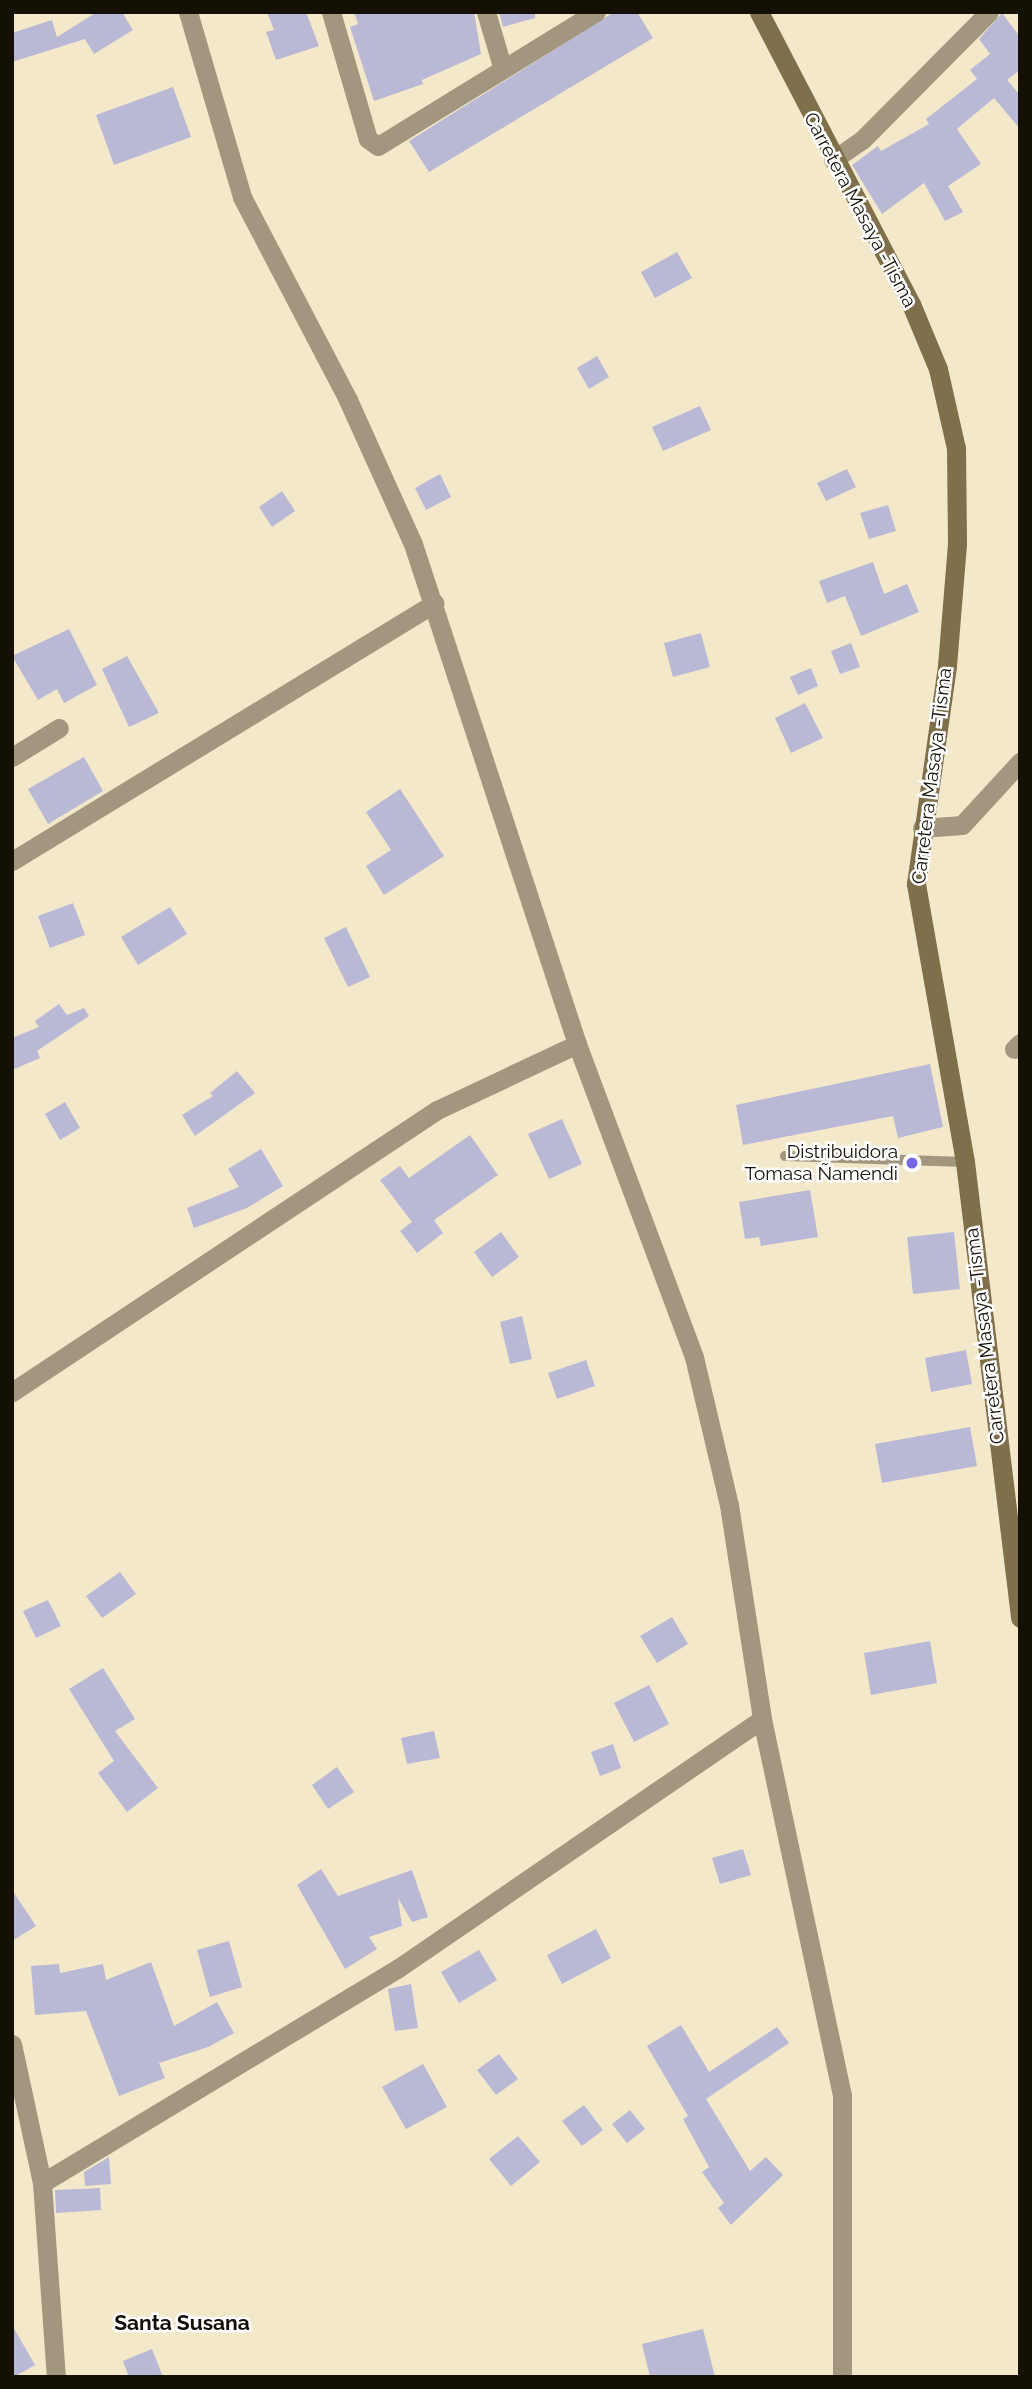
<!DOCTYPE html>
<html>
<head>
<meta charset="utf-8">
<style>
  body { margin:0 }
  #map { position:relative; width:1032px; height:2389px; overflow:hidden; background:#f4e8ca; font-family:Raleway,sans-serif }
  div>[style] { position:absolute }
  [style*='--x'] { left:calc(var(--x)*1px); top:calc(var(--y)*1px); width:calc(var(--w)*1px); rotate:calc(var(--a)*1deg) }
  .building>* { inset:0; background:#b9b9d6 }
  .service>* { height:10px; margin:-5px; padding:0 5px; transform-origin:5px; border-radius:5px; background:#a2977e }
  .minor>* { height:19px; margin:-9.5px; padding:0 9.5px; transform-origin:9.5px; border-radius:9.5px; background:#a2977e }
  .tertiary>* { height:19px; margin:-9.5px; padding:0 9.5px; transform-origin:9.5px; border-radius:9.5px; background:#a2977e }
  .secondary>* { height:19px; margin:-9.5px; padding:0 9.5px; transform-origin:9.5px; border-radius:9.5px; background:#7f6f4a }
  .dots>* { width:19px; height:19px; translate:-50% -50%; box-sizing:border-box; border:4px solid #fff; border-radius:50% }
  span { translate:-50% -50%; white-space:nowrap; text-align:center; line-height:1.15; -webkit-text-stroke:5px #fff; paint-order:stroke }
  .street-label { font-size:19px; color:#151006 }
  .poi-label { font-size:19px; color:#151006 }
  .right { translate:-100% -50%; text-align:right }
  .neighbourhood-label { font-size:21px; color:#151006; font-weight:700 }
  .frame { position:absolute; inset:0; border:14px solid #151006; pointer-events:none }
</style>
</head>
<body>
<div id="map">
  <div class="building">
    <i style="clip-path:polygon(97px 12px,122px 12px,133px 30px,94px 54px,85px 39px,12px 62px,12px 33px,52px 20px,57px 37px)"></i>
    <i style="clip-path:polygon(267px 12px,306px 12px,319px 46px,276px 60px,266px 32px,274px 30px)"></i>
    <i style="clip-path:polygon(354px 12px,474px 12px,481px 54px,422px 80px,423px 84px,374px 101px,350px 27px,358px 24px)"></i>
    <i style="clip-path:polygon(499px 12px,535px 12px,535px 18px,503px 27px)"></i>
    <i style="clip-path:polygon(614px 12px,637px 12px,653px 38px,429px 172px,409px 141px)"></i>
    <i style="clip-path:polygon(1002px 13px,1020px 37px,1020px 70px,1007px 80px,1020px 95px,1020px 129px,994px 98px,957px 129px,981px 164px,948px 186px,963px 212px,945px 221px,924px 183px,882px 214px,852px 165px,878px 146px,881px 151px,929px 124px,926px 119px,977px 79px,970px 70px,990px 54px,979px 39px)"></i>
    <i style="clip-path:polygon(173px 87px,191px 137px,114px 165px,96px 115px)"></i>
    <i style="clip-path:polygon(677px 252px,692px 278px,655px 298px,641px 272px)"></i>
    <i style="clip-path:polygon(597px 356px,609px 377px,589px 389px,577px 368px)"></i>
    <i style="clip-path:polygon(700px 406px,711px 430px,663px 451px,652px 427px)"></i>
    <i style="clip-path:polygon(847px 469px,856px 487px,826px 501px,817px 483px)"></i>
    <i style="clip-path:polygon(440px 474px,451px 497px,426px 510px,415px 488px)"></i>
    <i style="clip-path:polygon(282px 491px,295px 511px,272px 527px,259px 507px)"></i>
    <i style="clip-path:polygon(888px 505px,896px 531px,869px 539px,860px 513px)"></i>
    <i style="clip-path:polygon(873px 562px,884px 594px,907px 584px,919px 612px,861px 636px,845px 596px,827px 603px,819px 581px)"></i>
    <i style="clip-path:polygon(69px 629px,97px 685px,64px 703px,57px 689px,38px 700px,12px 656px)"></i>
    <i style="clip-path:polygon(701px 633px,710px 667px,673px 677px,664px 643px)"></i>
    <i style="clip-path:polygon(851px 643px,860px 667px,840px 674px,831px 651px)"></i>
    <i style="clip-path:polygon(127px 656px,159px 713px,129px 727px,102px 669px)"></i>
    <i style="clip-path:polygon(811px 668px,818px 686px,798px 695px,790px 677px)"></i>
    <i style="clip-path:polygon(805px 703px,823px 738px,791px 753px,775px 718px)"></i>
    <i style="clip-path:polygon(84px 757px,103px 791px,48px 824px,28px 789px)"></i>
    <i style="clip-path:polygon(400px 789px,444px 856px,384px 895px,366px 866px,391px 850px,366px 812px)"></i>
    <i style="clip-path:polygon(73px 903px,85px 935px,50px 948px,38px 916px)"></i>
    <i style="clip-path:polygon(170px 907px,187px 934px,138px 965px,121px 937px)"></i>
    <i style="clip-path:polygon(346px 927px,370px 977px,348px 987px,324px 938px)"></i>
    <i style="clip-path:polygon(59px 1004px,67px 1015px,84px 1008px,89px 1016px,37px 1051px,40px 1058px,12px 1070px,12px 1038px,39px 1027px,35px 1021px)"></i>
    <i style="clip-path:polygon(930px 1064px,943px 1127px,898px 1138px,893px 1116px,743px 1145px,736px 1105px)"></i>
    <i style="clip-path:polygon(237px 1071px,255px 1093px,195px 1136px,182px 1115px,213px 1096px,210px 1093px)"></i>
    <i style="clip-path:polygon(65px 1102px,80px 1128px,60px 1140px,45px 1114px)"></i>
    <i style="clip-path:polygon(562px 1119px,582px 1164px,549px 1179px,528px 1134px)"></i>
    <i style="clip-path:polygon(470px 1135px,498px 1175px,434px 1220px,443px 1233px,417px 1253px,400px 1231px,412px 1222px,380px 1180px,400px 1166px,409px 1178px)"></i>
    <i style="clip-path:polygon(261px 1149px,283px 1186px,247px 1208px,194px 1228px,187px 1208px,239px 1187px,228px 1169px)"></i>
    <i style="clip-path:polygon(810px 1190px,818px 1237px,761px 1246px,759px 1237px,745px 1239px,739px 1202px)"></i>
    <i style="clip-path:polygon(501px 1232px,519px 1257px,492px 1277px,474px 1252px)"></i>
    <i style="clip-path:polygon(954px 1232px,960px 1289px,913px 1294px,907px 1237px)"></i>
    <i style="clip-path:polygon(522px 1316px,532px 1359px,510px 1364px,500px 1322px)"></i>
    <i style="clip-path:polygon(966px 1350px,972px 1384px,931px 1392px,925px 1358px)"></i>
    <i style="clip-path:polygon(586px 1360px,595px 1386px,557px 1399px,548px 1373px)"></i>
    <i style="clip-path:polygon(970px 1427px,977px 1466px,882px 1483px,875px 1444px)"></i>
    <i style="clip-path:polygon(120px 1572px,136px 1594px,102px 1618px,86px 1596px)"></i>
    <i style="clip-path:polygon(48px 1600px,61px 1626px,36px 1638px,23px 1611px)"></i>
    <i style="clip-path:polygon(672px 1617px,688px 1644px,657px 1663px,640px 1636px)"></i>
    <i style="clip-path:polygon(930px 1641px,937px 1683px,871px 1695px,864px 1653px)"></i>
    <i style="clip-path:polygon(103px 1668px,135px 1719px,115px 1731px,158px 1788px,127px 1812px,98px 1773px,114px 1761px,69px 1689px)"></i>
    <i style="clip-path:polygon(649px 1685px,669px 1724px,634px 1742px,614px 1703px)"></i>
    <i style="clip-path:polygon(434px 1731px,440px 1758px,407px 1764px,401px 1738px)"></i>
    <i style="clip-path:polygon(613px 1744px,621px 1768px,600px 1776px,591px 1752px)"></i>
    <i style="clip-path:polygon(337px 1767px,354px 1792px,328px 1809px,312px 1785px)"></i>
    <i style="clip-path:polygon(743px 1849px,751px 1875px,720px 1884px,712px 1858px)"></i>
    <i style="clip-path:polygon(321px 1869px,338px 1896px,412px 1870px,428px 1917px,412px 1922px,398px 1898px,402px 1926px,369px 1937px,377px 1949px,345px 1969px,297px 1885px)"></i>
    <i style="clip-path:polygon(12px 1890px,36px 1926px,12px 1941px)"></i>
    <i style="clip-path:polygon(596px 1929px,611px 1958px,562px 1984px,547px 1955px)"></i>
    <i style="clip-path:polygon(229px 1941px,242px 1987px,210px 1997px,197px 1950px)"></i>
    <i style="clip-path:polygon(479px 1950px,497px 1980px,459px 2003px,441px 1972px)"></i>
    <i style="clip-path:polygon(151px 1962px,174px 2026px,217px 2002px,234px 2033px,208px 2047px,159px 2063px,165px 2078px,119px 2096px,86px 2011px,35px 2015px,31px 1966px,59px 1964px,60px 1973px,103px 1964px,106px 1980px)"></i>
    <i style="clip-path:polygon(411px 1984px,418px 2028px,395px 2031px,388px 1989px)"></i>
    <i style="clip-path:polygon(681px 2025px,709px 2072px,777px 2027px,789px 2043px,706px 2099px,750px 2171px,766px 2157px,783px 2175px,731px 2225px,718px 2208px,724px 2203px,702px 2172px,709px 2167px,683px 2119px,688px 2116px,647px 2046px)"></i>
    <i style="clip-path:polygon(499px 2054px,518px 2079px,496px 2095px,477px 2070px)"></i>
    <i style="clip-path:polygon(423px 2064px,447px 2107px,406px 2129px,382px 2087px)"></i>
    <i style="clip-path:polygon(584px 2105px,603px 2130px,582px 2146px,562px 2121px)"></i>
    <i style="clip-path:polygon(630px 2110px,645px 2129px,627px 2143px,612px 2124px)"></i>
    <i style="clip-path:polygon(518px 2136px,540px 2162px,511px 2186px,489px 2159px)"></i>
    <i style="clip-path:polygon(109px 2157px,111px 2184px,85px 2186px,84px 2172px)"></i>
    <i style="clip-path:polygon(100px 2188px,101px 2210px,56px 2213px,55px 2190px)"></i>
    <i style="clip-path:polygon(12px 2325px,35px 2365px,14px 2377px,12px 2377px)"></i>
    <i style="clip-path:polygon(703px 2329px,715px 2377px,650px 2377px,642px 2344px)"></i>
    <i style="clip-path:polygon(152px 2349px,163px 2377px,129px 2377px,123px 2361px)"></i>
  </div>
  <div class="service">
    <i style="--x:785;--y:1156;--w:180;--a:1.9"></i>
  </div>
  <div class="minor">
    <i style="--x:331;--y:12;--w:132;--a:73.8"></i>
    <i style="--x:368;--y:139;--w:12;--a:35"></i>
    <i style="--x:378;--y:146;--w:256;--a:-31.6"></i>
    <i style="--x:486;--y:12;--w:56;--a:73.5"></i>
    <i style="--x:833;--y:160;--w:35;--a:-35"></i>
    <i style="--x:862;--y:140;--w:180;--a:-45.2"></i>
    <i style="--x:12;--y:757;--w:55;--a:-31.7"></i>
    <i style="--x:922;--y:828;--w:40;--a:-4.3"></i>
    <i style="--x:962;--y:825;--w:86;--a:-47.4"></i>
    <i style="--x:12;--y:861;--w:495;--a:-31.4"></i>
    <i style="--x:1014;--y:1049;--w:8;--a:-45"></i>
    <i style="--x:12;--y:1392;--w:510;--a:-33.57"></i>
    <i style="--x:437;--y:1110;--w:155;--a:-25.2"></i>
    <i style="--x:12;--y:2044;--w:142;--a:77.8"></i>
    <i style="--x:42;--y:2183;--w:195;--a:85.9"></i>
    <i style="--x:42;--y:2183;--w:415;--a:-31.1"></i>
    <i style="--x:397;--y:1969;--w:442;--a:-34.4"></i>
  </div>
  <div class="tertiary">
    <i style="--x:188;--y:12;--w:193;--a:73.7"></i>
    <i style="--x:242;--y:197;--w:229;--a:62.4"></i>
    <i style="--x:348;--y:400;--w:158;--a:65.7"></i>
    <i style="--x:413;--y:544;--w:526;--a:71.84"></i>
    <i style="--x:577;--y:1044;--w:334;--a:69.5"></i>
    <i style="--x:694;--y:1357;--w:152;--a:76.7"></i>
    <i style="--x:729;--y:1505;--w:217;--a:81.2"></i>
    <i style="--x:762;--y:1719;--w:384;--a:78"></i>
    <i style="--x:842;--y:2095;--w:282;--a:90"></i>
  </div>
  <div class="secondary">
    <i style="--x:759;--y:12;--w:329;--a:62.5"></i>
    <i style="--x:911;--y:304;--w:70;--a:67.4"></i>
    <i style="--x:938;--y:369;--w:81;--a:77.2"></i>
    <i style="--x:956;--y:448;--w:96;--a:89.4"></i>
    <i style="--x:957;--y:544;--w:122;--a:94.7"></i>
    <i style="--x:947;--y:666;--w:220;--a:98.1"></i>
    <i style="--x:916;--y:884;--w:282;--a:80"></i>
    <i style="--x:965;--y:1162;--w:459;--a:83.1"></i>
  </div>
  <div class="dots">
    <i style="left:912px;top:1163px;background:#7867e2"></i>
  </div>
  <div class="street-label">
    <span style="left:860px;top:210px;rotate:62deg">Carretera Masaya -Tisma</span>
    <span style="left:932px;top:776px;rotate:-83deg">Carretera Masaya -Tisma</span>
    <span style="left:985px;top:1336px;rotate:-97deg">Carretera Masaya -Tisma</span>
  </div>
  <div class="poi-label">
    <span class="right" style="left:898px;top:1163px">Distribuidora<br>Tomasa Ñamendi</span>
  </div>
  <div class="neighbourhood-label">
    <span style="left:182px;top:2323px">Santa Susana</span>
  </div>
  <div class="frame"></div>
</div>
</body>
</html>
